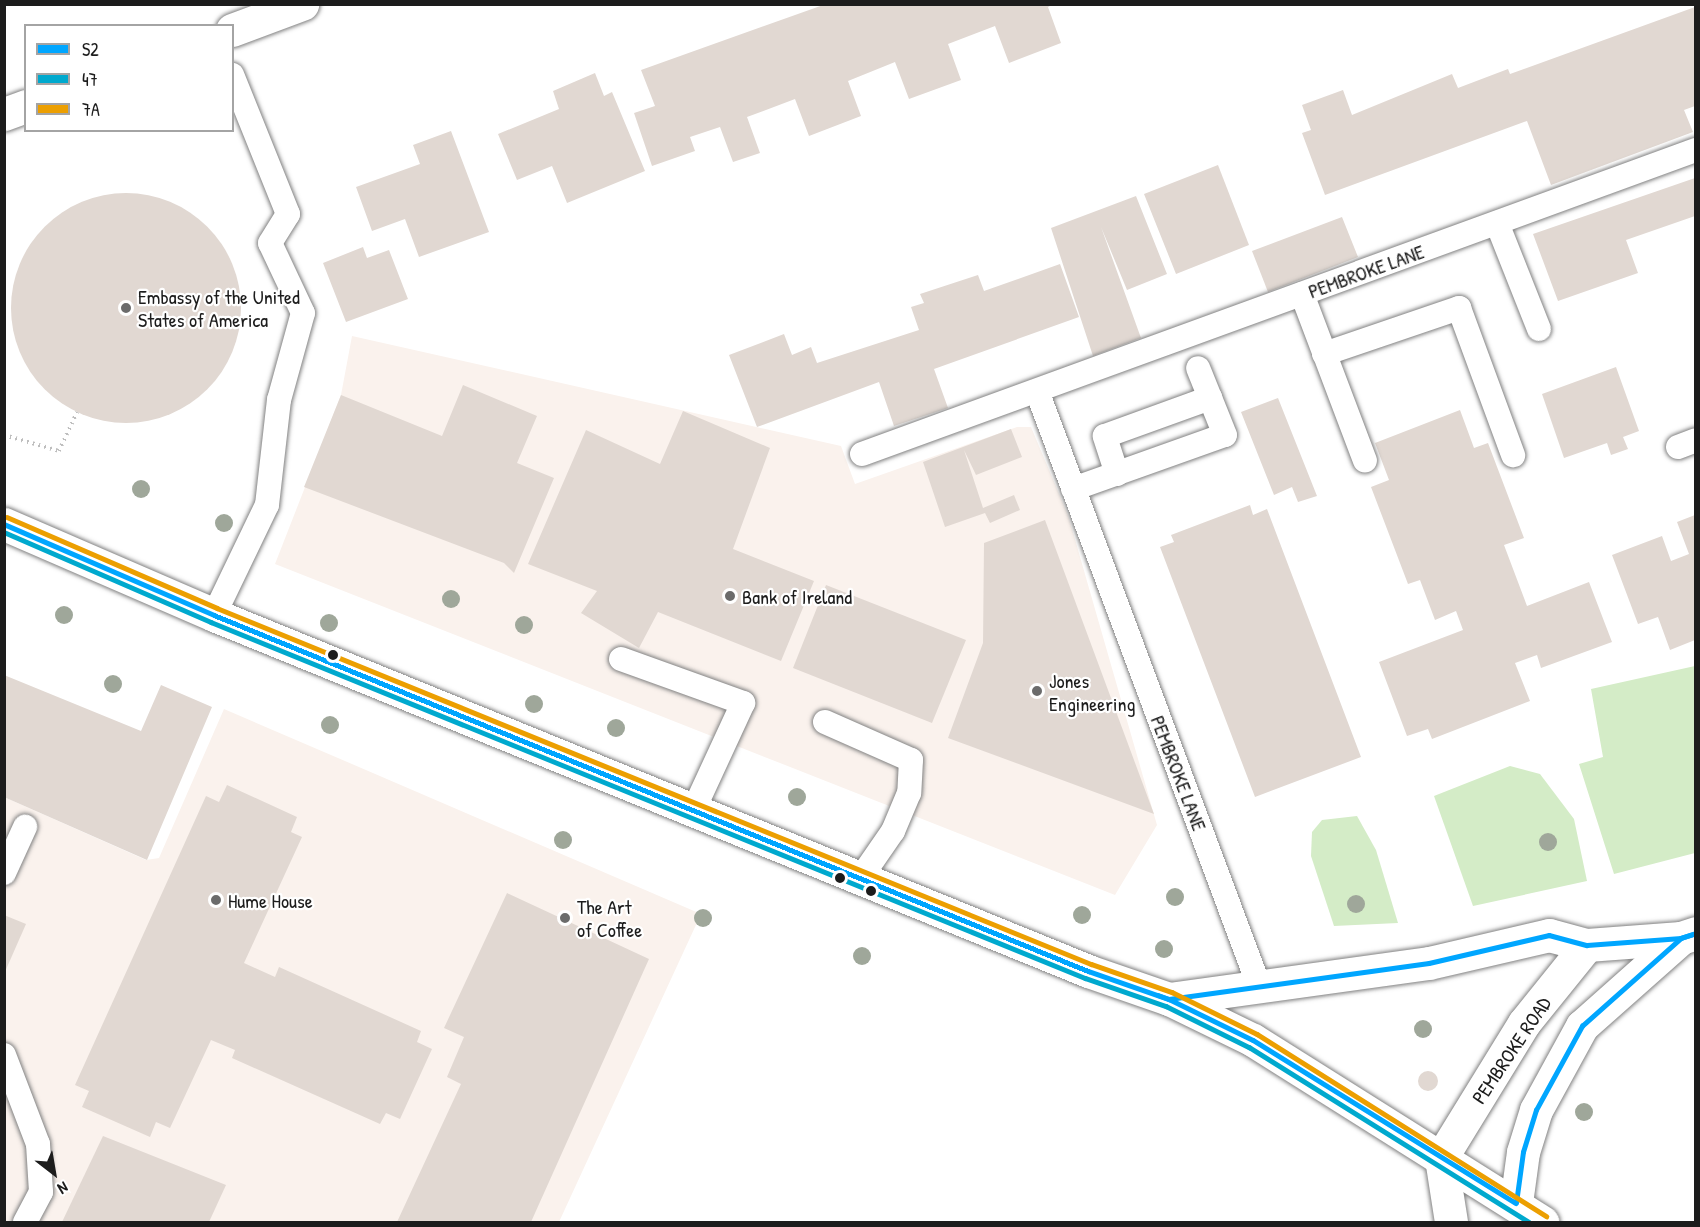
<!DOCTYPE html>
<html>
<head>
<meta charset="utf-8">
<style>
  body { margin:0 }
  #map { position:relative; width:1700px; height:1227px; overflow:hidden; background:#fff; font-family:"Patrick Hand",sans-serif }
  div>[style] { position:absolute }
  [style*='--x'] { left:calc(var(--x)*1px); top:calc(var(--y)*1px); width:calc(var(--w)*1px); rotate:calc(var(--a)*1deg) }
  .built>* { inset:0; background:#faf2ed }
  .green>* { inset:0; background:#d4ecc7 }
  .building>* { inset:0; background:#e1d8d2 }
  .round { border-radius:50% }
  .path>* { height:4px; margin-top:-2px; transform-origin:0; background:repeating-linear-gradient(90deg,#bebebe 0 1.5px,transparent 0 6px) }
  .roads { filter:drop-shadow(0 0 2px #828282) drop-shadow(0 0 2px #828282) }
  .service>* { height:24px; margin:-12px; padding:0 12px; transform-origin:12px; border-radius:12px; background:#fff }
  .minor>* { height:33px; margin:-16.5px; padding:0 16.5px; transform-origin:16.5px; border-radius:16.5px; background:#fff }
  .tertiary>* { height:33px; margin:-16.5px; padding:0 16.5px; transform-origin:16.5px; border-radius:16.5px; background:#fff }
  .secondary>* { height:33px; margin:-16.5px; padding:0 16.5px; transform-origin:16.5px; border-radius:16.5px; background:#fff }
  .bus-1>* { height:4.5px; margin:-2.25px; padding:0 2.25px; transform-origin:2.25px; border-radius:2.25px; background:#00a6ff }
  .bus-2>* { height:4.5px; margin:-2.25px; padding:0 2.25px; transform-origin:2.25px; border-radius:2.25px; background:#00a9ce }
  .bus-3>* { height:4.5px; margin:-2.25px; padding:0 2.25px; transform-origin:2.25px; border-radius:2.25px; background:#ec9f01 }
  .trees>* { width:18px; height:18px; margin:-9px; border-radius:50%; background:#9fa79a }
  .dots>* { width:16px; height:16px; translate:-50% -50%; box-sizing:border-box; border:3px solid #fff; border-radius:50% }
  span { translate:-50% -50%; white-space:nowrap; text-align:center; line-height:1.15; -webkit-text-stroke:4.5px #fff; paint-order:stroke }
  .street-label { font-size:20px; color:#1c1c1c }
  .poi-label { font-size:20px; color:#1c1c1c }
  .left { translate:0 -50%; text-align:left }
  .frame { position:absolute; inset:0; border:6px solid #1c1c1c; pointer-events:none }
  .legend { position:absolute; left:24px; top:24px; width:210px; height:108px; box-sizing:border-box; background:#fff; border:2px solid #a4a4a4; margin:0; padding:8px 10px; list-style:none; font-size:18px; color:#1c1c1c }
  .legend li { display:flex; align-items:center; gap:12px; height:30px }
  .legend b { width:30px; border:2px solid #a4a4a4 }
  .north { position:absolute; left:24px; top:1143px; width:60px; height:60px; -webkit-text-stroke:4px #fff; paint-order:stroke; rotate:149deg; font-size:16px; font-weight:700; line-height:24px; text-align:center; color:#1c1c1c }
  .north::after { content:''; display:block; margin:auto; width:21px; height:27px; background:#1c1c1c; clip-path:polygon(50% 0,100% 100%,50% 72%,0 100%) }
</style>
</head>
<body>
<div id="map">
  <div class="built">
    <i style="clip-path:polygon(352px 336px,841px 446px,855px 484px,1017px 427px,1031px 427px,1068px 515px,1157px 825px,1115px 895px,275px 564px,341px 395px)"></i>
    <i style="clip-path:polygon(224px 709px,701px 914px,559px 1222px,5px 1222px,4px 797px,146px 860px,159px 858px)"></i>
  </div>
  <div class="green">
    <i style="clip-path:polygon(1695px 666px,1695px 853px,1614px 874px,1579px 764px,1603px 757px,1591px 689px)"></i>
    <i style="clip-path:polygon(1510px 766px,1540px 774px,1574px 819px,1587px 881px,1473px 906px,1434px 796px)"></i>
    <i style="clip-path:polygon(1357px 816px,1376px 850px,1398px 923px,1334px 926px,1311px 856px,1312px 832px,1322px 820px)"></i>
  </div>
  <div class="building">
    <i style="clip-path:polygon(826px 4px,1054px 4px,1048px 7px,1061px 43px,1009px 63px,995px 26px,948px 44px,961px 80px,909px 99px,895px 62px,848px 81px,861px 116px,809px 136px,795px 99px,747px 117px,760px 153px,733px 162px,720px 127px,690px 137px,695px 151px,652px 166px,634px 113px,655px 106px,641px 70px)"></i>
    <i style="clip-path:polygon(1695px 7px,1695px 106px,1684px 110px,1693px 132px,1551px 185px,1527px 121px,1325px 195px,1302px 133px,1311px 130px,1302px 105px,1343px 90px,1352px 115px,1452px 74px,1458px 88px,1508px 69px,1510px 74px)"></i>
    <i style="clip-path:polygon(595px 73px,604px 96px,612px 92px,645px 171px,567px 203px,552px 166px,517px 180px,498px 134px,559px 109px,553px 91px)"></i>
    <i style="clip-path:polygon(451px 131px,489px 232px,419px 257px,405px 219px,372px 231px,356px 187px,420px 164px,413px 145px)"></i>
    <i style="clip-path:polygon(1218px 165px,1249px 245px,1176px 274px,1144px 194px)"></i>
    <i style="clip-path:polygon(1695px 178px,1695px 216px,1626px 240px,1638px 273px,1558px 301px,1533px 234px)"></i>
    <i class="round" style="left:11px;top:193px;width:230px;height:230px"></i>
    <i style="clip-path:polygon(1136px 196px,1167px 274px,1127px 290px,1101px 227px,1141px 338px,1093px 356px,1051px 228px)"></i>
    <i style="clip-path:polygon(1342px 217px,1358px 257px,1268px 292px,1252px 251px)"></i>
    <i style="clip-path:polygon(363px 247px,367px 258px,389px 250px,408px 299px,346px 322px,323px 263px)"></i>
    <i style="clip-path:polygon(1060px 264px,1079px 317px,934px 369px,948px 408px,894px 426px,879px 382px,757px 427px,729px 355px,784px 334px,792px 355px,811px 347px,817px 363px,919px 330px,911px 307px,924px 303px,920px 294px,978px 275px,984px 291px)"></i>
    <i style="clip-path:polygon(1616px 367px,1639px 431px,1623px 437px,1628px 449px,1611px 455px,1607px 443px,1564px 458px,1542px 394px)"></i>
    <i style="clip-path:polygon(463px 385px,537px 416px,517px 463px,554px 478px,514px 573px,504px 563px,304px 487px,341px 395px,442px 436px)"></i>
    <i style="clip-path:polygon(1278px 398px,1317px 496px,1298px 502px,1292px 487px,1274px 495px,1241px 412px)"></i>
    <i style="clip-path:polygon(1460px 410px,1474px 448px,1488px 443px,1524px 538px,1504px 545px,1527px 606px,1589px 582px,1612px 642px,1541px 668px,1537px 655px,1515px 663px,1530px 701px,1432px 739px,1428px 729px,1407px 736px,1379px 662px,1463px 630px,1456px 611px,1435px 620px,1420px 580px,1408px 584px,1371px 487px,1389px 480px,1375px 443px)"></i>
    <i style="clip-path:polygon(683px 411px,770px 448px,733px 549px,814px 581px,781px 661px,658px 612px,639px 648px,581px 613px,597px 591px,528px 564px,586px 430px,660px 464px)"></i>
    <i style="clip-path:polygon(1011px 429px,1022px 457px,976px 475px,964px 450px,983px 508px,1014px 495px,1020px 510px,990px 523px,985px 513px,945px 527px,923px 462px)"></i>
    <i style="clip-path:polygon(1250px 505px,1253px 515px,1267px 509px,1361px 757px,1255px 797px,1160px 547px,1174px 542px,1171px 535px)"></i>
    <i style="clip-path:polygon(1695px 515px,1695px 640px,1670px 650px,1658px 617px,1638px 624px,1612px 555px,1662px 536px,1671px 561px,1689px 554px,1677px 522px)"></i>
    <i style="clip-path:polygon(1045px 520px,1154px 814px,948px 738px,983px 643px,984px 543px)"></i>
    <i style="clip-path:polygon(826px 585px,966px 640px,932px 723px,793px 668px)"></i>
    <i style="clip-path:polygon(4px 675px,141px 731px,161px 685px,212px 707px,147px 860px,4px 797px)"></i>
    <i style="clip-path:polygon(227px 785px,297px 817px,291px 832px,302px 837px,244px 963px,275px 977px,279px 967px,421px 1031px,417px 1042px,432px 1049px,400px 1119px,386px 1113px,380px 1124px,232px 1058px,235px 1050px,211px 1040px,170px 1128px,156px 1122px,150px 1137px,82px 1107px,89px 1091px,75px 1085px,206px 796px,219px 802px)"></i>
    <i style="clip-path:polygon(507px 893px,649px 959px,531px 1222px,397px 1222px,461px 1084px,447px 1077px,464px 1037px,444px 1028px)"></i>
    <i style="clip-path:polygon(4px 915px,26px 924px,4px 974px)"></i>
    <i class="round" style="left:1418px;top:1071px;width:20px;height:20px"></i>
    <i style="clip-path:polygon(103px 1136px,226px 1185px,209px 1222px,62px 1222px)"></i>
  </div>
  <div class="path">
    <i style="--x:4;--y:435;--w:57;--a:16.2"></i>
    <i style="--x:59;--y:451;--w:43;--a:-65.2"></i>
  </div>
  <div class="roads">
    <div class="service">
      <i style="--x:1497;--y:223;--w:114;--a:68.4"></i>
      <i style="--x:1302;--y:294;--w:178;--a:69.3"></i>
      <i style="--x:1324;--y:354;--w:143;--a:-18.8"></i>
      <i style="--x:1459;--y:308;--w:157;--a:69.8"></i>
      <i style="--x:1037;--y:391;--w:635;--a:69.54"></i>
      <i style="--x:1678;--y:447;--w:19;--a:-21"></i>
      <i style="--x:862;--y:454;--w:888;--a:-20.03"></i>
      <i style="--x:1117;--y:474;--w:40;--a:-108"></i>
      <i style="--x:1105;--y:436;--w:112;--a:-19.9"></i>
      <i style="--x:1073;--y:489;--w:161;--a:-19.6"></i>
      <i style="--x:1225;--y:435;--w:72;--a:-111.9"></i>
      <i style="--x:214;--y:615;--w:122;--a:-64.3"></i>
      <i style="--x:267;--y:505;--w:106;--a:-83.5"></i>
      <i style="--x:279;--y:400;--w:90;--a:-74.6"></i>
      <i style="--x:303;--y:313;--w:77;--a:-115.2"></i>
      <i style="--x:270;--y:243;--w:34;--a:-58"></i>
      <i style="--x:288;--y:214;--w:150;--a:-111.9"></i>
      <i style="--x:621;--y:659;--w:130;--a:19.8"></i>
      <i style="--x:743;--y:703;--w:117;--a:114.8"></i>
      <i style="--x:825;--y:722;--w:94;--a:23.8"></i>
      <i style="--x:911;--y:760;--w:33;--a:93"></i>
      <i style="--x:909;--y:793;--w:41;--a:112.8"></i>
      <i style="--x:893;--y:831;--w:55;--a:124.6"></i>
      <i style="--x:4;--y:873;--w:51;--a:-65.5"></i>
      <i style="--x:4;--y:1055;--w:95;--a:69.1"></i>
      <i style="--x:38;--y:1144;--w:48;--a:86.4"></i>
      <i style="--x:41;--y:1192;--w:34;--a:118"></i>
    </div>
    <div class="minor">
      <i style="--x:232;--y:30;--w:75;--a:-20.4"></i>
      <i style="--x:4;--y:114;--w:23;--a:-20"></i>
    </div>
    <div class="tertiary">
      <i style="--x:1441;--y:1158;--w:65;--a:81.1"></i>
    </div>
    <div class="secondary">
      <i style="--x:4;--y:524;--w:229;--a:23.4"></i>
      <i style="--x:214;--y:615;--w:944;--a:22.16"></i>
      <i style="--x:1088;--y:971;--w:86;--a:19.1"></i>
      <i style="--x:1169;--y:999;--w:93;--a:26"></i>
      <i style="--x:1253;--y:1040;--w:342;--a:32.2"></i>
      <i style="--x:1169;--y:999;--w:262;--a:-7.9"></i>
      <i style="--x:1429;--y:963;--w:123;--a:-13.1"></i>
      <i style="--x:1549;--y:935;--w:39;--a:15"></i>
      <i style="--x:1587;--y:945;--w:94;--a:-4.3"></i>
      <i style="--x:1681;--y:938;--w:16;--a:-18"></i>
      <i style="--x:1441;--y:1158;--w:158;--a:-58.4"></i>
      <i style="--x:1524;--y:1023;--w:100;--a:-51.1"></i>
      <i style="--x:1516;--y:1203;--w:51;--a:-82.2"></i>
      <i style="--x:1523;--y:1152;--w:44;--a:-72.8"></i>
      <i style="--x:1536;--y:1110;--w:96;--a:-61.3"></i>
      <i style="--x:1582;--y:1026;--w:132;--a:-41.6"></i>
    </div>
  </div>
  <div class="bus-1">
    <i style="--x:4;--y:524;--w:229;--a:23.4"></i>
    <i style="--x:214;--y:615;--w:944;--a:22.16"></i>
    <i style="--x:1088;--y:971;--w:86;--a:19.1"></i>
    <i style="--x:1169;--y:999;--w:93;--a:26"></i>
    <i style="--x:1253;--y:1040;--w:309;--a:31.8"></i>
    <i style="--x:1516;--y:1203;--w:51;--a:-82.2"></i>
    <i style="--x:1523;--y:1152;--w:44;--a:-72.8"></i>
    <i style="--x:1536;--y:1110;--w:96;--a:-61.3"></i>
    <i style="--x:1582;--y:1026;--w:132;--a:-41.6"></i>
    <i style="--x:1681;--y:938;--w:16;--a:-18"></i>
    <i style="--x:1158;--y:995;--w:12;--a:20"></i>
    <i style="--x:1169;--y:999;--w:262;--a:-7.9"></i>
    <i style="--x:1429;--y:963;--w:123;--a:-13.1"></i>
    <i style="--x:1549;--y:935;--w:39;--a:15"></i>
    <i style="--x:1587;--y:945;--w:94;--a:-4.3"></i>
    <i style="--x:1681;--y:938;--w:16;--a:-18"></i>
  </div>
  <div class="bus-2">
    <i style="--x:4;--y:532;--w:226;--a:23.5"></i>
    <i style="--x:211;--y:622;--w:944;--a:22.16"></i>
    <i style="--x:1085;--y:978;--w:86;--a:19.1"></i>
    <i style="--x:1166;--y:1006;--w:93;--a:26.3"></i>
    <i style="--x:1249;--y:1047;--w:330;--a:32"></i>
  </div>
  <div class="bus-3">
    <i style="--x:7;--y:517;--w:229;--a:23.4"></i>
    <i style="--x:217;--y:608;--w:944;--a:22.16"></i>
    <i style="--x:1091;--y:964;--w:86;--a:19.1"></i>
    <i style="--x:1172;--y:992;--w:95;--a:26.3"></i>
    <i style="--x:1257;--y:1034;--w:342;--a:32.2"></i>
  </div>
  <div class="trees">
    <i style="left:141px;top:489px"></i>
    <i style="left:224px;top:523px"></i>
    <i style="left:451px;top:599px"></i>
    <i style="left:64px;top:615px"></i>
    <i style="left:329px;top:623px"></i>
    <i style="left:524px;top:625px"></i>
    <i style="left:113px;top:684px"></i>
    <i style="left:534px;top:704px"></i>
    <i style="left:330px;top:725px"></i>
    <i style="left:616px;top:728px"></i>
    <i style="left:797px;top:797px"></i>
    <i style="left:563px;top:840px"></i>
    <i style="left:1548px;top:842px"></i>
    <i style="left:1175px;top:897px"></i>
    <i style="left:1356px;top:904px"></i>
    <i style="left:1082px;top:915px"></i>
    <i style="left:703px;top:918px"></i>
    <i style="left:1164px;top:949px"></i>
    <i style="left:862px;top:956px"></i>
    <i style="left:1423px;top:1029px"></i>
    <i style="left:1584px;top:1112px"></i>
  </div>
  <div class="dots">
    <i style="left:126px;top:308px;background:#6b6b6b"></i>
    <i style="left:730px;top:596px;background:#6b6b6b"></i>
    <i style="left:333px;top:655px;background:#1c1c1c"></i>
    <i style="left:1037px;top:691px;background:#6b6b6b"></i>
    <i style="left:840px;top:878px;background:#1c1c1c"></i>
    <i style="left:871px;top:891px;background:#1c1c1c"></i>
    <i style="left:216px;top:900px;background:#6b6b6b"></i>
    <i style="left:565px;top:918px;background:#6b6b6b"></i>
  </div>
  <div class="street-label">
    <span style="left:1366px;top:271px;rotate:-20deg">PEMBROKE LANE</span>
    <span style="left:1179px;top:773px;rotate:69deg">PEMBROKE LANE</span>
    <span style="left:1511px;top:1050px;rotate:-56deg">PEMBROKE ROAD</span>
  </div>
  <div class="poi-label">
    <span class="left" style="left:138px;top:308px">Embassy of the United<br>States of America</span>
    <span class="left" style="left:742px;top:596px">Bank of Ireland</span>
    <span class="left" style="left:1049px;top:692px">Jones<br>Engineering</span>
    <span class="left" style="left:228px;top:900px">Hume House</span>
    <span class="left" style="left:577px;top:918px">The Art<br>of Coffee</span>
  </div>
  <div class="frame"></div>
  <ul class="legend">
  <li><b style="height:8px;background:#00a6ff"></b>S2</li>
  <li><b style="height:8px;background:#00a9ce"></b>47</li>
  <li><b style="height:8px;background:#ec9f01"></b>7A</li>
  </ul>
  <div class="north">N</div>
</div>
</body>
</html>
